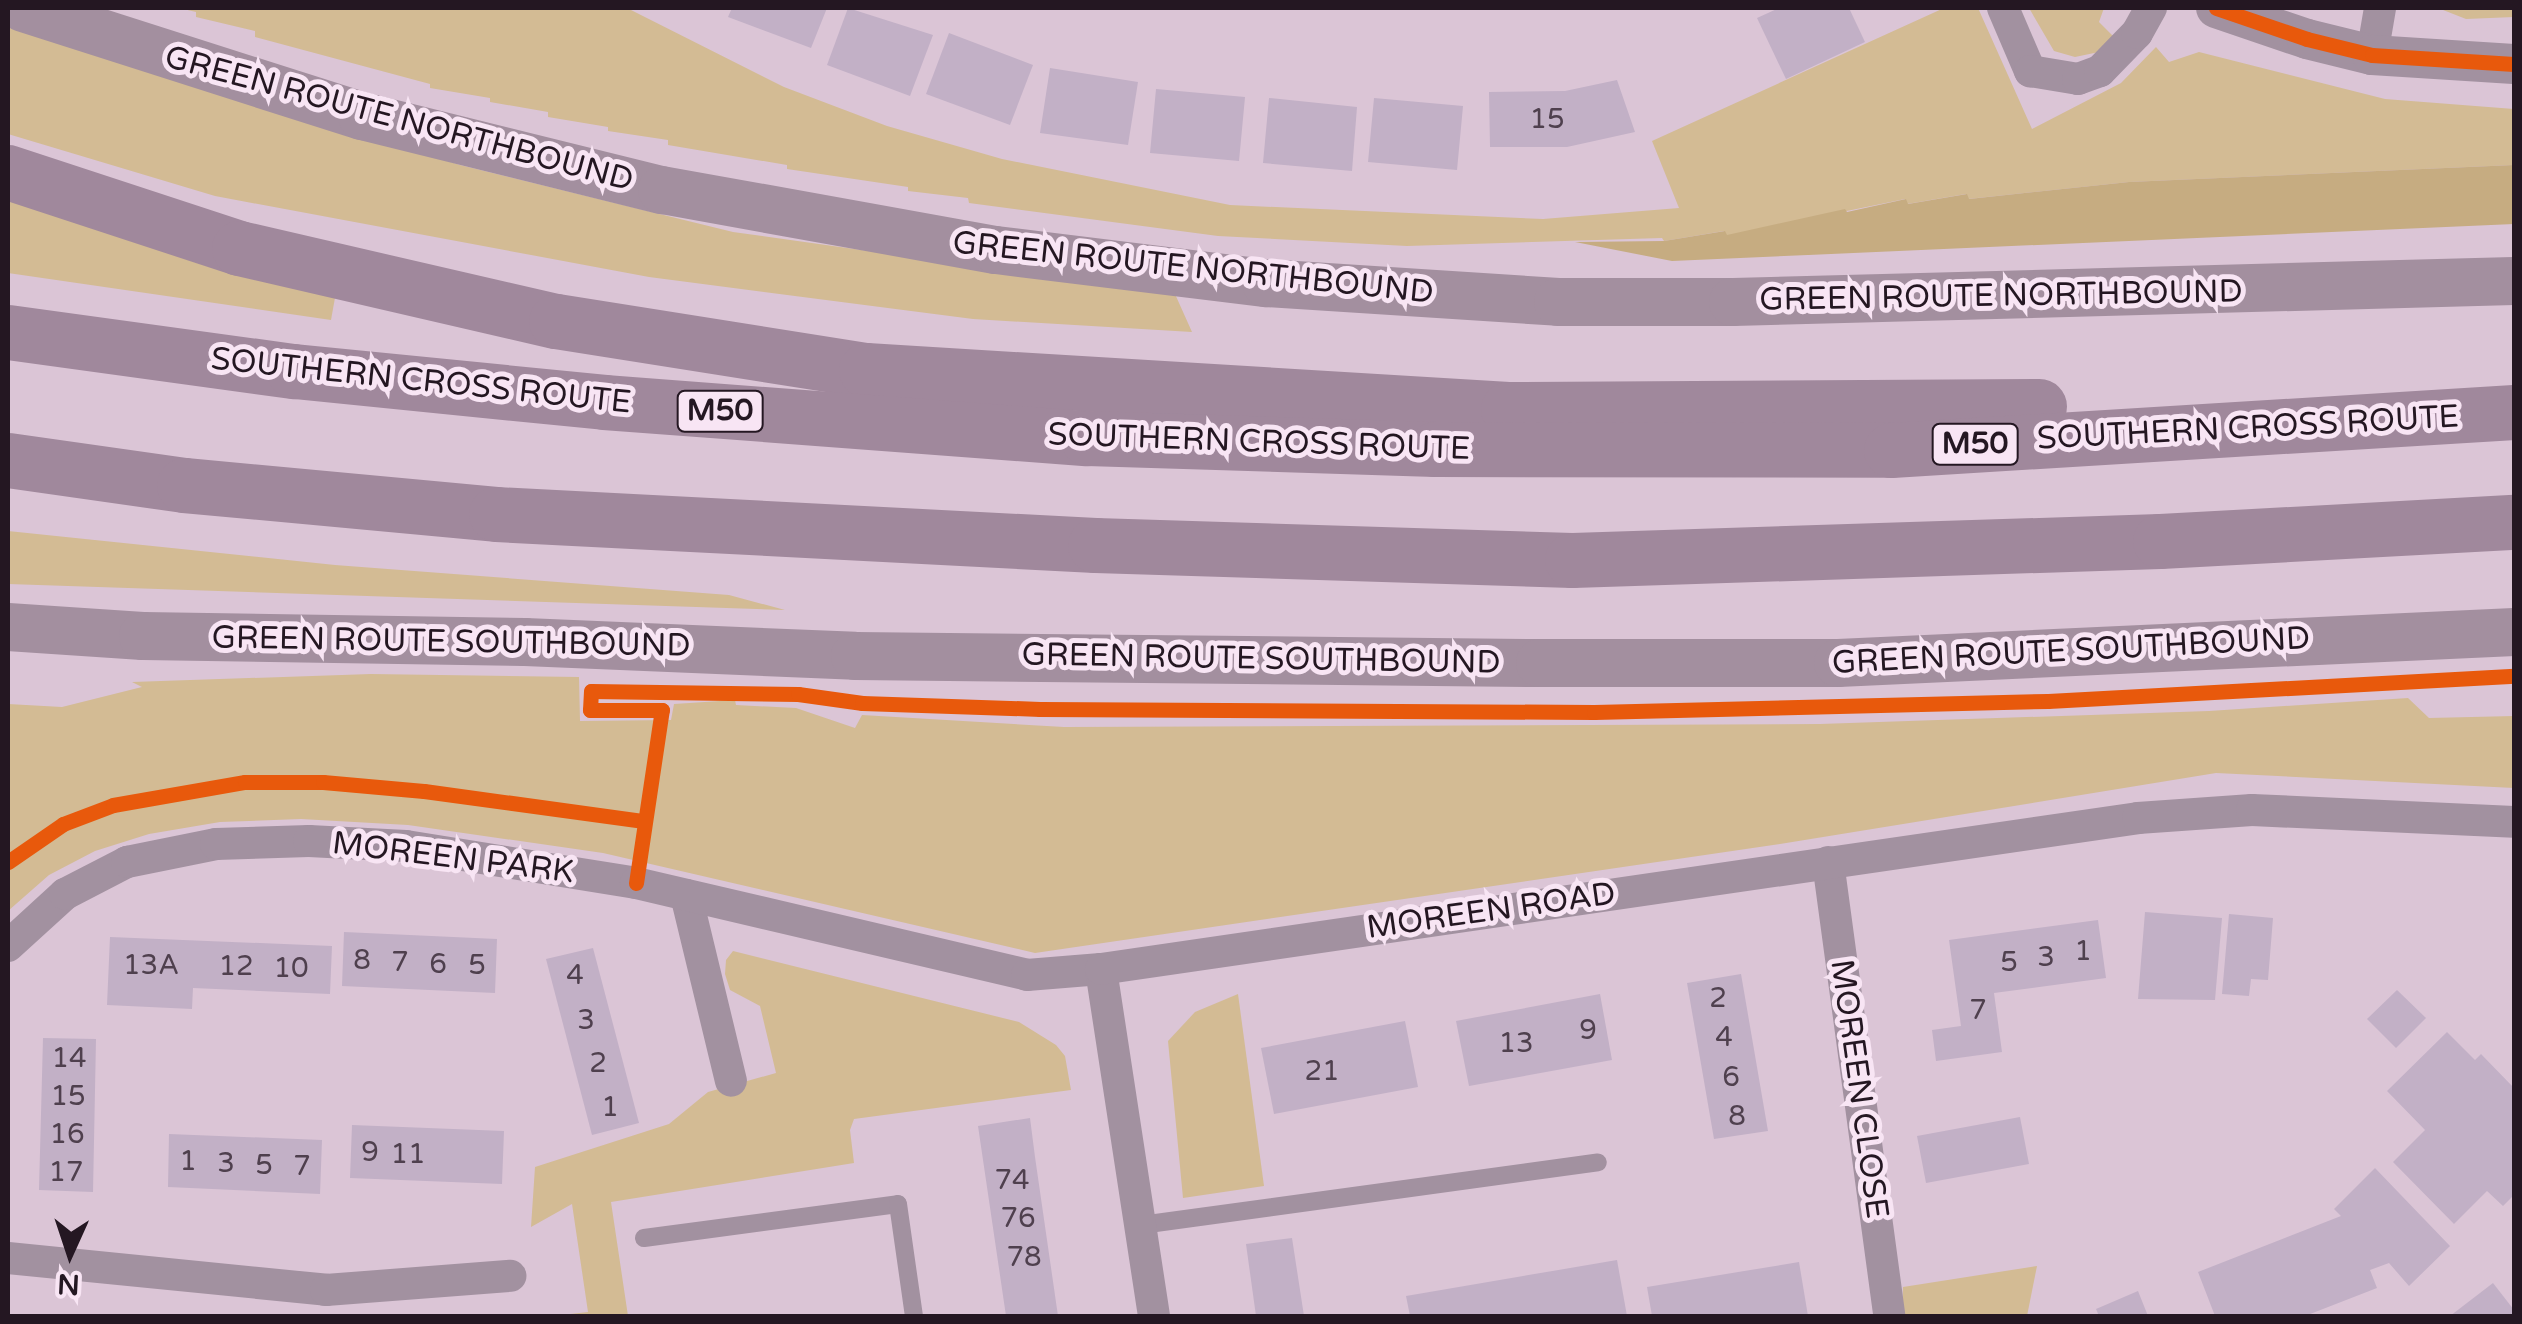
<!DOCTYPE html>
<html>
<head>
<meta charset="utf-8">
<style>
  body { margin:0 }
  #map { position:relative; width:2522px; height:1324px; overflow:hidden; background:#dbc5d6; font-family:"Varela Round",sans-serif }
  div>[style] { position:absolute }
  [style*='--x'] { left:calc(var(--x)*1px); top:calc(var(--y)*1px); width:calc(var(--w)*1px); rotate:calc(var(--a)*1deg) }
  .green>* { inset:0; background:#d3bb94 }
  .forest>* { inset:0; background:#c6ac81 }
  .building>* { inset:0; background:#c2b0c6 }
  .service>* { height:18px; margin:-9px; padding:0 9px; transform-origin:9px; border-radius:9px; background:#a291a0 }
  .minor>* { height:32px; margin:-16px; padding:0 16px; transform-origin:16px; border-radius:16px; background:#a291a0 }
  .tertiary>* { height:40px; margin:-20px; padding:0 20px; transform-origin:20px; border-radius:20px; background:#a291a0 }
  .secondary>* { height:48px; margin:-24px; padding:0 24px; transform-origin:24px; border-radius:24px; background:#a38f9f }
  .motorway>* { height:55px; margin:-27.5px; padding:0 27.5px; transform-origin:27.5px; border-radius:27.5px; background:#a0889c }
  .cycleway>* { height:15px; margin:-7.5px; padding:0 7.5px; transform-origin:7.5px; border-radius:7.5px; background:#e8590c }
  span { translate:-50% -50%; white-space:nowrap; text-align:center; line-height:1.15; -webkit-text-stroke:10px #f8e5f4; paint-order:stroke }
  .number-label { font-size:28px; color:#4f404e }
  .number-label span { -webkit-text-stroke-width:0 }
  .shield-label span { padding:2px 8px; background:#f8e5f4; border:2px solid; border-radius:8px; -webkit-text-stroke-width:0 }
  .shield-label { font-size:30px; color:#241722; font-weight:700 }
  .street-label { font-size:32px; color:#241722 }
  .frame { position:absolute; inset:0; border:10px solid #241722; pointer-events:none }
  .north { position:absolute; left:20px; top:1204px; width:100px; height:100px; -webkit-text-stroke:8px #f8e5f4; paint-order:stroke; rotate:183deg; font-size:28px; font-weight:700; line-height:40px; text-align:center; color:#241722 }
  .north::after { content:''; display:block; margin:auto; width:35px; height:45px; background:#241722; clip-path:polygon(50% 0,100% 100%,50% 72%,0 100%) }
</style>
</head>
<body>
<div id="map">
  <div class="green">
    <i style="clip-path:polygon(179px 8px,627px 8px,784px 87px,887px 126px,1002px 159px,1230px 205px,1543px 219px,1679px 208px,1652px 141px,1944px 8px,1978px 8px,2032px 129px,2121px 83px,2156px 47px,2169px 62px,2199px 52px,2385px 99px,2514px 109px,2514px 165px,2129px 182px,1968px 199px,1966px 194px,1907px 204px,1905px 199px,1726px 236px,1724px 231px,1664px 241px,1662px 238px,1407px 246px,1218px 236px,969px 203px,968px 198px,908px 191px,908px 187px,787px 169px,787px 165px,668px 145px,668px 140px,608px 131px,608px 127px,548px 117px,548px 112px,490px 102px,490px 98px,430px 88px,430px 84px,255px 37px,255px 31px,196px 17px,196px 12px)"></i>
    <i style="clip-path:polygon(2029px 8px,2104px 8px,2099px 22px,2113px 36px,2099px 52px,2075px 57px,2054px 51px)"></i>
    <i style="clip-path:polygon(2438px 8px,2514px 8px,2514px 17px,2466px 19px)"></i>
    <i style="clip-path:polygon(8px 22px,460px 165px,733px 232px,1175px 294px,1192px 332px,973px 319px,649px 277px,215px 196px,8px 134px)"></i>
    <i style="clip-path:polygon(8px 193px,338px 281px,331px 320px,8px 273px)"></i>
    <i style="clip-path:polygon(8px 531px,335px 565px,729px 595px,785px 610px,8px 584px)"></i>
    <i style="clip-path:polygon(371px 674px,579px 677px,580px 721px,671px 720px,674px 704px,735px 700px,736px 705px,796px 708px,855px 728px,862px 715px,1064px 727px,1820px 724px,2209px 711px,2408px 698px,2429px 718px,2514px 716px,2514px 788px,2216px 773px,1780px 844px,1035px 953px,603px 853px,408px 825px,301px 819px,220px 822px,149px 834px,95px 851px,49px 875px,8px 911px,8px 704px,62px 707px,142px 687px,132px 682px)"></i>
    <i style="clip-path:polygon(733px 951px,1019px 1022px,1056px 1045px,1065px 1056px,1071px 1090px,854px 1119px,850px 1130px,854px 1163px,611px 1202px,628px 1316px,553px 1316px,588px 1312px,572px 1204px,531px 1227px,535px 1167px,669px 1124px,708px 1092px,776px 1073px,760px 1006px,730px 990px,725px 974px,726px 960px)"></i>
    <i style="clip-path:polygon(1238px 994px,1264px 1186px,1183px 1198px,1168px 1041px,1195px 1012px)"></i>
    <i style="clip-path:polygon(2037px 1266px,2027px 1316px,1902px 1316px,1903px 1287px)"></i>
  </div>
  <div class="forest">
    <i style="clip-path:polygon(2514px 165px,2514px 224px,1672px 261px,1575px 242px,1664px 241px,1725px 231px,1727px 235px,1845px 209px,1847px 212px,1906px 199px,1908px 204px,1967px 194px,1969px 199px,2129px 182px)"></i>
  </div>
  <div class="building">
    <i style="clip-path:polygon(732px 8px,827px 8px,811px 48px,728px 17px)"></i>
    <i style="clip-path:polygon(848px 8px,933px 35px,910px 96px,827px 65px)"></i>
    <i style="clip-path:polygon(1779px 8px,1849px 8px,1865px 42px,1786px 79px,1757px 18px)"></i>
    <i style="clip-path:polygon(949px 33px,1033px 65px,1010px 125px,926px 94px)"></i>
    <i style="clip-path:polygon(1050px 68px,1138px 82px,1128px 145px,1040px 133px)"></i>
    <i style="clip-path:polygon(1617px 80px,1635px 132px,1567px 147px,1490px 147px,1489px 92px,1565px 91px)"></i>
    <i style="clip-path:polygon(1156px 89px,1245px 97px,1239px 161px,1150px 153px)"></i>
    <i style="clip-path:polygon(1269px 98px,1357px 107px,1352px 171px,1263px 163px)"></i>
    <i style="clip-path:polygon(1374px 98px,1463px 106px,1457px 170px,1368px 162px)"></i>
    <i style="clip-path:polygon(2145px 912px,2222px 918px,2215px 1000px,2138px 999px)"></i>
    <i style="clip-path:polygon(2229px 914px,2273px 918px,2268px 980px,2251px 979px,2249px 996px,2222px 994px)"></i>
    <i style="clip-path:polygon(2098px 920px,2106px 978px,1994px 993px,2002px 1052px,1936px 1061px,1932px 1030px,1961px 1026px,1949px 940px)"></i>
    <i style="clip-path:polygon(344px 932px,497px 939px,495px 993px,342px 986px)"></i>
    <i style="clip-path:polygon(110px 937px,332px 946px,330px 994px,193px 988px,192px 1009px,107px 1005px)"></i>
    <i style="clip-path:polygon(593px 948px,639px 1123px,592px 1135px,546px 959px)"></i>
    <i style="clip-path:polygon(1741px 974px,1768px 1131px,1714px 1139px,1687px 983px)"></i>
    <i style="clip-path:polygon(2397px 990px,2426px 1018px,2396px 1048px,2367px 1019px)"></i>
    <i style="clip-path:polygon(1600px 994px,1612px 1060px,1469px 1086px,1456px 1021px)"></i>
    <i style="clip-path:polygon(1405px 1021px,1418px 1087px,1274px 1114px,1261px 1048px)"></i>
    <i style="clip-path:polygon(2447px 1032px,2475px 1060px,2481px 1054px,2514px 1088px,2514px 1195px,2503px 1206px,2487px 1191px,2454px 1224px,2393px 1162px,2425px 1130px,2387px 1091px)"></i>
    <i style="clip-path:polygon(43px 1038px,96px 1039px,93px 1192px,39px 1190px)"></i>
    <i style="clip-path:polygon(2020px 1117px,2029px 1164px,1926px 1183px,1917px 1136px)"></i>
    <i style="clip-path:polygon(1030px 1118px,1035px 1157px,1058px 1316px,1006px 1316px,978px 1126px)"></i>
    <i style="clip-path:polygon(352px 1125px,504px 1131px,502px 1184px,350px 1178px)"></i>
    <i style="clip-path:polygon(169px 1134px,322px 1140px,320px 1194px,168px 1187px)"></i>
    <i style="clip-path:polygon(2375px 1168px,2450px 1246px,2409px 1286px,2389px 1263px,2370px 1270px,2377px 1288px,2305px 1316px,2215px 1316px,2198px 1272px,2341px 1216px,2334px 1209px)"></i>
    <i style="clip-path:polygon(1292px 1238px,1304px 1316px,1256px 1316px,1246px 1244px)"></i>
    <i style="clip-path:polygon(1617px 1260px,1627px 1316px,1410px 1316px,1406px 1296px)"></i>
    <i style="clip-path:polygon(1799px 1262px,1808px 1316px,1652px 1316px,1647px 1287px)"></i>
    <i style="clip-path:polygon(2493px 1283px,2514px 1310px,2514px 1316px,2450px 1316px)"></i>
    <i style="clip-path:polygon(2138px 1291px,2148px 1316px,2099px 1316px,2096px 1309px)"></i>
  </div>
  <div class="service">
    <i style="--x:1141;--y:1225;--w:461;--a:-7.8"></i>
    <i style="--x:644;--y:1238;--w:256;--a:-7.6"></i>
    <i style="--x:898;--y:1204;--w:113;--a:81.9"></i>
  </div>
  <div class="minor">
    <i style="--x:2003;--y:8;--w:69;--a:66.8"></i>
    <i style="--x:2030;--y:71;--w:49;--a:9.5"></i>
    <i style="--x:2078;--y:79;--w:23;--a:-20"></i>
    <i style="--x:2100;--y:71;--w:53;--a:-45.8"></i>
    <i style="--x:2137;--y:33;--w:29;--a:-61"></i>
    <i style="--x:2372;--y:55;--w:48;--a:-80.3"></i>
    <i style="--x:1828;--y:862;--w:458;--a:82.3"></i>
    <i style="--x:686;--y:895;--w:191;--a:76.4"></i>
    <i style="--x:8;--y:946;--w:77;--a:-42.4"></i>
    <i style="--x:65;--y:894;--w:70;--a:-27.3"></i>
    <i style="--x:127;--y:862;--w:91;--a:-11.4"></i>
    <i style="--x:216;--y:844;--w:93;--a:-1.8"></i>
    <i style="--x:309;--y:841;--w:97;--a:3"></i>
    <i style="--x:406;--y:846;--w:233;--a:9.1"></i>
    <i style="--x:636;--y:883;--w:402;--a:13.2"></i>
    <i style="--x:1027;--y:975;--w:74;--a:-4.6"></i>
    <i style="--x:8;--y:1258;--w:320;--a:5.7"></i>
    <i style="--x:326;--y:1290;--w:185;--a:-4.4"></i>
    <i style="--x:1154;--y:1316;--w:351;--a:-98.7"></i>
    <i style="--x:1101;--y:969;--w:1048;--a:-8.28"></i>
    <i style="--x:2138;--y:818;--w:114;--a:-4"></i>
    <i style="--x:2252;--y:810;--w:262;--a:2.6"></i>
  </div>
  <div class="tertiary">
    <i style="--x:2216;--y:8;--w:96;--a:18.8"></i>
    <i style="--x:2307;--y:39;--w:67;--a:13.8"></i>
    <i style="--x:2372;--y:55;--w:142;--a:3.6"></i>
  </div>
  <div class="secondary">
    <i style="--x:23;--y:8;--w:356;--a:17.7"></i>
    <i style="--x:362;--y:116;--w:309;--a:13.9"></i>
    <i style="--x:662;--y:190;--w:339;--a:10.2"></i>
    <i style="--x:996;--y:250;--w:272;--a:7"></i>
    <i style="--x:1266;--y:283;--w:293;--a:3.7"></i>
    <i style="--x:1558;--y:302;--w:175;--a:0"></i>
    <i style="--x:1733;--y:302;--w:781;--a:-1.54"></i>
    <i style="--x:8;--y:627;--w:135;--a:3.8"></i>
    <i style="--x:143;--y:636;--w:382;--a:0.9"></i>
    <i style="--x:525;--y:642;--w:330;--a:2.4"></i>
    <i style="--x:855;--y:656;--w:685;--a:0.59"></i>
    <i style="--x:1540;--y:663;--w:298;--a:0"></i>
    <i style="--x:1838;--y:663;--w:677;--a:-2.63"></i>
  </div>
  <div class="motorway">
    <i style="--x:8;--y:172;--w:243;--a:18.2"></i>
    <i style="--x:239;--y:248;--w:325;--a:13"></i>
    <i style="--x:556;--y:321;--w:314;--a:9"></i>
    <i style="--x:866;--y:370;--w:643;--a:3.48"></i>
    <i style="--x:1508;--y:409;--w:531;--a:-0.32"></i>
    <i style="--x:8;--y:332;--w:289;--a:7.8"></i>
    <i style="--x:294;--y:371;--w:312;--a:5.7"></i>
    <i style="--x:604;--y:402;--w:484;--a:4.3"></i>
    <i style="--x:1087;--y:438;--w:348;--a:1.8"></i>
    <i style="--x:1435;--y:449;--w:456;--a:0.1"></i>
    <i style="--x:1891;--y:450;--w:624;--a:-3.49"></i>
    <i style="--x:8;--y:460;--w:178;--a:8.1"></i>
    <i style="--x:184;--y:485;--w:313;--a:5.3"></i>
    <i style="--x:496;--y:514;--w:600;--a:2.96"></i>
    <i style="--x:1095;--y:545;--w:477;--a:1.8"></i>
    <i style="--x:1572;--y:560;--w:588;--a:-1.85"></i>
    <i style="--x:2160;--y:541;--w:355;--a:-3.1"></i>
  </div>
  <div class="cycleway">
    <i style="--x:2216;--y:8;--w:96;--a:18.8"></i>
    <i style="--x:2307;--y:39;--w:67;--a:13.8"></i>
    <i style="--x:2372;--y:55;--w:142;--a:3.6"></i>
    <i style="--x:8;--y:862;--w:67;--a:-34.6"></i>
    <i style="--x:63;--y:824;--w:53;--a:-20.8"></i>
    <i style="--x:113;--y:805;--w:134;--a:-9.9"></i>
    <i style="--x:245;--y:782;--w:78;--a:0"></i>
    <i style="--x:323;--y:782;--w:101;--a:5.1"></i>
    <i style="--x:424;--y:791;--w:222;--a:7.8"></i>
    <i style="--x:636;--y:883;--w:175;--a:-81.5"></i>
    <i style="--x:662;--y:710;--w:72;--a:180"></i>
    <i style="--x:590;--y:710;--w:19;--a:-87"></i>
    <i style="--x:591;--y:691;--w:207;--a:0.8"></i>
    <i style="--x:798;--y:694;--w:65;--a:8"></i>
    <i style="--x:862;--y:703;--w:178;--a:1.9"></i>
    <i style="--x:1040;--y:709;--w:554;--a:0.31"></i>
    <i style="--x:1594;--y:712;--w:454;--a:-1.4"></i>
    <i style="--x:2048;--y:701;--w:467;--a:-3.1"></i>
  </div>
  <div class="number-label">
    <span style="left:1547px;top:119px">15</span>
    <span style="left:2083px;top:951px">1</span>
    <span style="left:2046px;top:957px">3</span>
    <span style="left:362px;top:960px">8</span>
    <span style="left:400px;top:962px">7</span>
    <span style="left:2009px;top:962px">5</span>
    <span style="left:438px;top:964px">6</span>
    <span style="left:151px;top:965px">13A</span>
    <span style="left:477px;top:965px">5</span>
    <span style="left:236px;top:966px">12</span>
    <span style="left:291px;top:968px">10</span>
    <span style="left:575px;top:975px">4</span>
    <span style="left:1718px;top:998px">2</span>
    <span style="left:1978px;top:1010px">7</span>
    <span style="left:586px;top:1020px">3</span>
    <span style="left:1588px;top:1030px">9</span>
    <span style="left:1724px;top:1037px">4</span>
    <span style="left:1516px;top:1043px">13</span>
    <span style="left:69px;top:1058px">14</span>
    <span style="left:598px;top:1063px">2</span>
    <span style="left:1322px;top:1071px">21</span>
    <span style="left:1731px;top:1077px">6</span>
    <span style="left:68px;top:1096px">15</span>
    <span style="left:610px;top:1107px">1</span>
    <span style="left:1737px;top:1116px">8</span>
    <span style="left:67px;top:1134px">16</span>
    <span style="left:370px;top:1152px">9</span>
    <span style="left:408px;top:1154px">11</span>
    <span style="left:188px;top:1161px">1</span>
    <span style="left:226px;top:1163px">3</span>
    <span style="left:264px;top:1165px">5</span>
    <span style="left:302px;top:1166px">7</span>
    <span style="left:66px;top:1172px">17</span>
    <span style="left:1012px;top:1180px">74</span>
    <span style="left:1018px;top:1218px">76</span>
    <span style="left:1024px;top:1257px">78</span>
  </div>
  <div class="shield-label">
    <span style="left:720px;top:411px">M50</span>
    <span style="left:1975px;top:444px">M50</span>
  </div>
  <div class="street-label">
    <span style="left:399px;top:119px;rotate:15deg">GREEN ROUTE NORTHBOUND</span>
    <span style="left:1193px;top:268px;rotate:6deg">GREEN ROUTE NORTHBOUND</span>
    <span style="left:2001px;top:296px;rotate:-1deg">GREEN ROUTE NORTHBOUND</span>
    <span style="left:421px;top:381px;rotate:6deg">SOUTHERN CROSS ROUTE</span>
    <span style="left:2248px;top:428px;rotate:-3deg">SOUTHERN CROSS ROUTE</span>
    <span style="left:1259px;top:442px;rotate:2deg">SOUTHERN CROSS ROUTE</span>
    <span style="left:451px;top:642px;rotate:1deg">GREEN ROUTE SOUTHBOUND</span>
    <span style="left:2071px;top:651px;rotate:-3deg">GREEN ROUTE SOUTHBOUND</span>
    <span style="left:1261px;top:659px;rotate:1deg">GREEN ROUTE SOUTHBOUND</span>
    <span style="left:453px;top:858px;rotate:7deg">MOREEN PARK</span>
    <span style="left:1491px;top:911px;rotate:-8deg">MOREEN ROAD</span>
    <span style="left:1859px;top:1089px;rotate:82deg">MOREEN CLOSE</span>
  </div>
  <div class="frame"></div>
  <div class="north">N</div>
</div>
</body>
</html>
